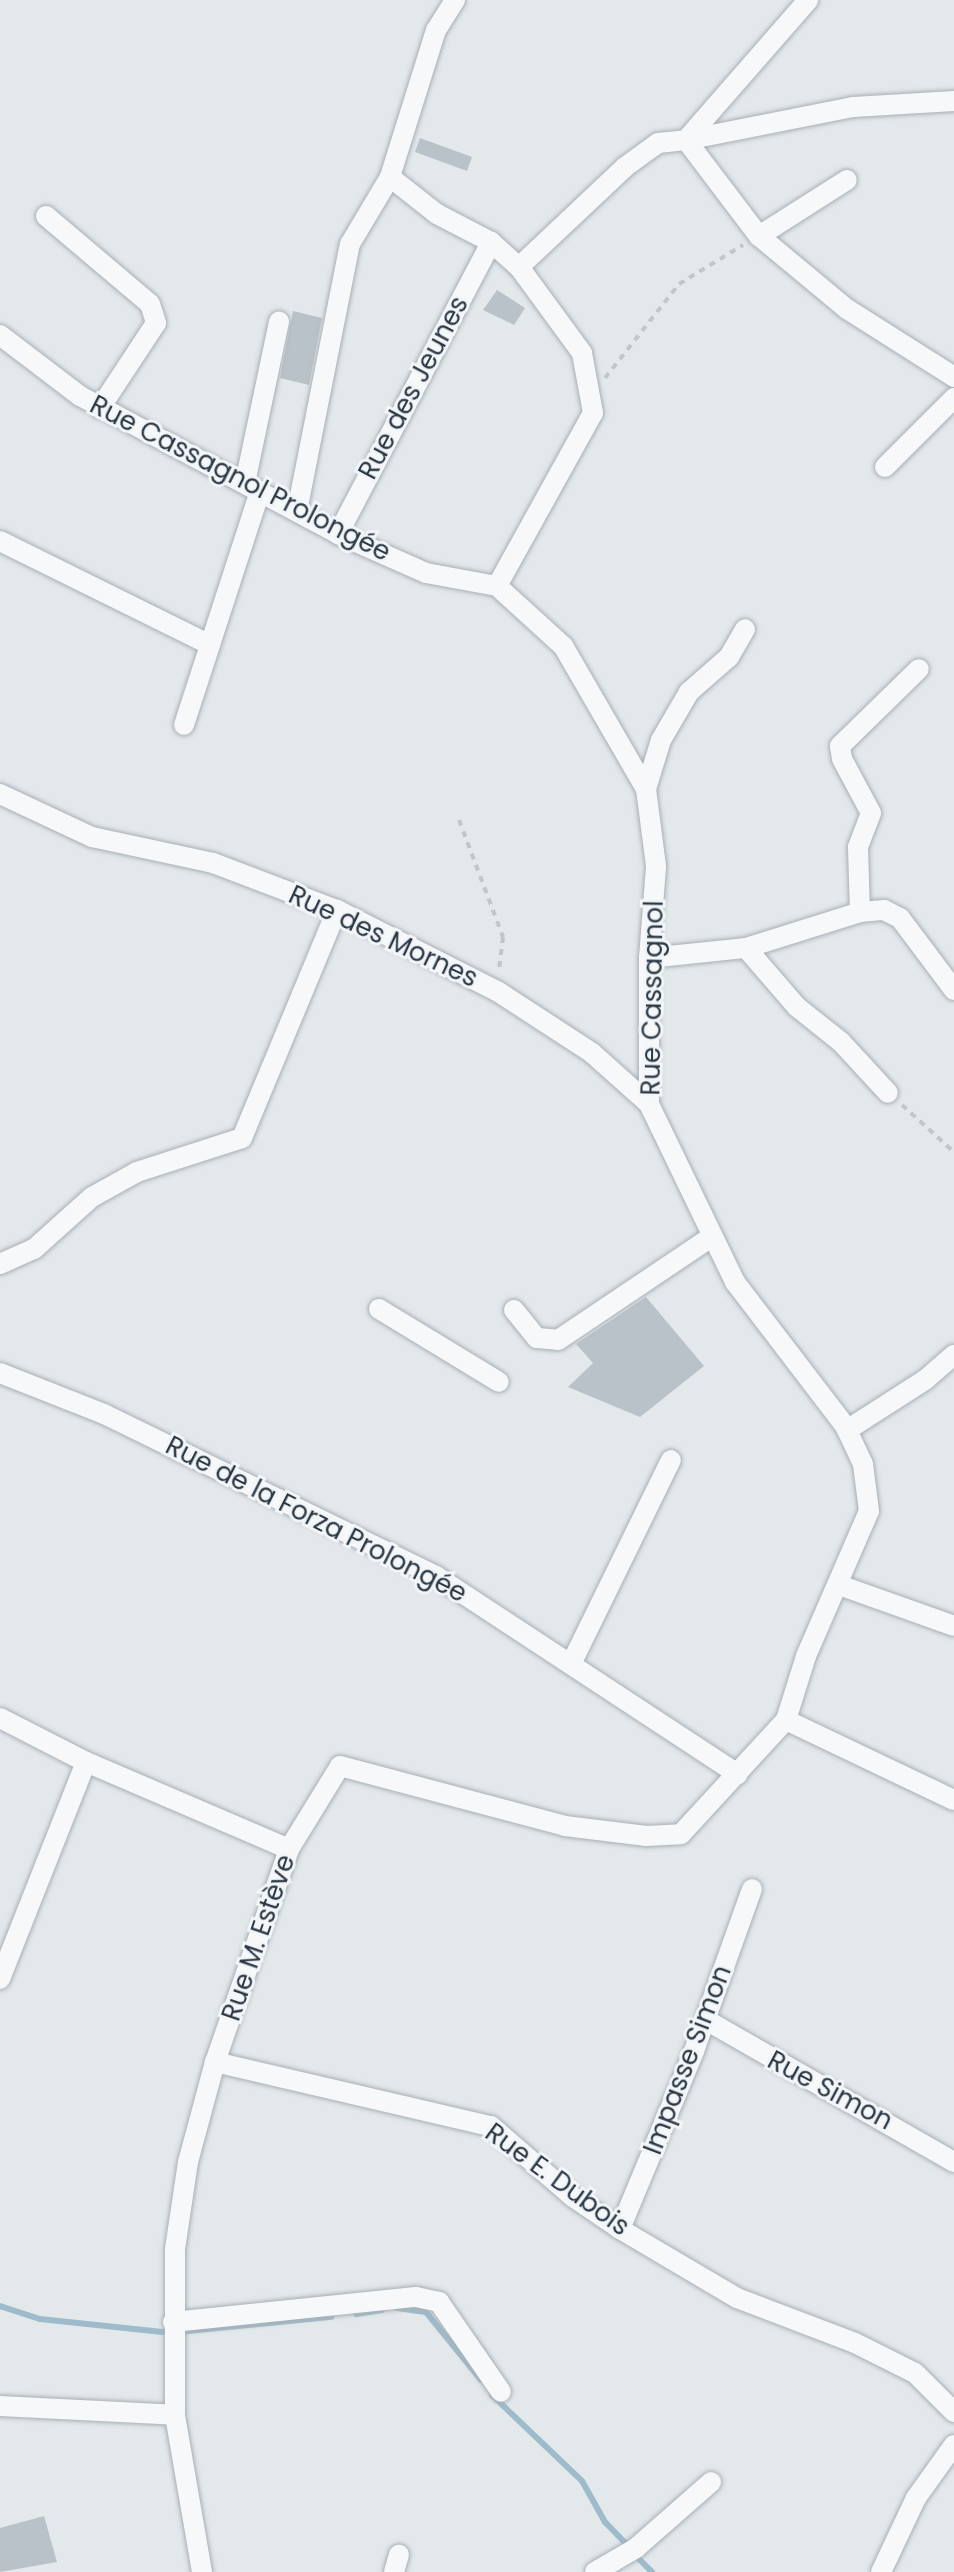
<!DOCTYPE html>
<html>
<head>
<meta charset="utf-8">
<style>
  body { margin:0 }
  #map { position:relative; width:954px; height:2572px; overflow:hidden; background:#e3e8eb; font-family:Poppins,sans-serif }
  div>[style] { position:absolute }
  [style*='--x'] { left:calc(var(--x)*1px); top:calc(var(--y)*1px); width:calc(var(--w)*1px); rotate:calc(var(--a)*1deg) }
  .stream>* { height:6px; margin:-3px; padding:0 3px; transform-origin:3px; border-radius:3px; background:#9ebbcb }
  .building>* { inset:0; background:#bac2c9 }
  .path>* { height:4px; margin-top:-2px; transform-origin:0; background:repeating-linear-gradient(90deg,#c1c6ca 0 6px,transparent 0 12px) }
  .roads { filter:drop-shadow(0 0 2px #a8afb6) drop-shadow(0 0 2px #a8afb6) }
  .minor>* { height:20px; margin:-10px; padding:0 10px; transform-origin:10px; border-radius:10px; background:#f6f8f9 }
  span { translate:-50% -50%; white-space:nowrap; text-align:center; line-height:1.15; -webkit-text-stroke:6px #f3f6f8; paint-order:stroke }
  .street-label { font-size:26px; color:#2a3744 }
</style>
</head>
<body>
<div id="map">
  <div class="stream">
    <i style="--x:0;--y:2306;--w:42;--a:18"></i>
    <i style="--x:40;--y:2319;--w:123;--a:6.1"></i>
    <i style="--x:397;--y:2308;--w:29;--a:8"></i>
    <i style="--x:426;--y:2312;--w:87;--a:51"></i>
    <i style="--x:356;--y:2314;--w:26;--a:-9"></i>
    <i style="--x:187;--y:2331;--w:145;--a:-5.6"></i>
    <i style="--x:492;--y:2395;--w:124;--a:43.7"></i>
    <i style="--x:582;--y:2481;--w:47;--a:60.7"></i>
    <i style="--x:605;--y:2522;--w:33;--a:46"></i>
    <i style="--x:635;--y:2555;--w:24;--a:45"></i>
  </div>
  <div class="building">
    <i style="clip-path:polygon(420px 138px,472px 157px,467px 171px,415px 152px)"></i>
    <i style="clip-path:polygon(497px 290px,525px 308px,514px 325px,483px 310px)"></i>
    <i style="clip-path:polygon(293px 311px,322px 318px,309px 385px,280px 378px)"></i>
    <i style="clip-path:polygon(646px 1297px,704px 1366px,640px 1417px,568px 1387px,593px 1363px,576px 1344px)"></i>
    <i style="clip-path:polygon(44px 2516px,57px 2562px,0 2572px,0 2528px)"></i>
  </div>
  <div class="path">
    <i style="--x:605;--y:378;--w:120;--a:-51.8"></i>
    <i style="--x:679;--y:284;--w:75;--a:-31.4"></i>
    <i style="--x:459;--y:820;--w:125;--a:69.4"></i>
    <i style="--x:503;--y:937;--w:35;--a:97"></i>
    <i style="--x:902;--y:1105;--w:70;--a:42.1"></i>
  </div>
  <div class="roads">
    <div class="minor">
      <i style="--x:455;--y:0;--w:36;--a:122"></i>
      <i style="--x:436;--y:30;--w:154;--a:107.4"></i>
      <i style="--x:390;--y:177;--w:60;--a:38.2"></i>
      <i style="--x:437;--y:214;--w:61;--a:27.4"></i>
      <i style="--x:491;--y:242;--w:38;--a:42"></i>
      <i style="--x:954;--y:101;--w:101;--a:176.6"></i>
      <i style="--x:853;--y:107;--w:170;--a:168.8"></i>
      <i style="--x:686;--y:140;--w:121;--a:52.8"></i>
      <i style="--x:759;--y:236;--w:114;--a:39.7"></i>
      <i style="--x:847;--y:309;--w:127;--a:32.4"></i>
      <i style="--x:46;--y:216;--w:136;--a:40.2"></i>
      <i style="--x:150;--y:304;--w:20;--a:72"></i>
      <i style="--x:156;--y:323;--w:102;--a:123.4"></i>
      <i style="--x:759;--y:236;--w:104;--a:-32.5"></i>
      <i style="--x:0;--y:335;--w:101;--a:37.3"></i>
      <i style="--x:80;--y:396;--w:293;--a:28.1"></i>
      <i style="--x:338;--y:534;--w:96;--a:23.9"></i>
      <i style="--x:426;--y:573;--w:72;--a:10.4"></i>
      <i style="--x:885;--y:467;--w:98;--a:-45"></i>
      <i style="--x:245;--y:483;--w:165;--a:-78.1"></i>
      <i style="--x:297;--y:511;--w:272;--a:-78.8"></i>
      <i style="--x:350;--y:244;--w:78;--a:-59.2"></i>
      <i style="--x:338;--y:534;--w:330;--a:-62.3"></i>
      <i style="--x:0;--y:541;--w:234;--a:26.3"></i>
      <i style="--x:497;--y:586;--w:198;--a:-61"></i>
      <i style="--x:593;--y:413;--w:61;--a:-100.4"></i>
      <i style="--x:582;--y:353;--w:107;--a:-126.2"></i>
      <i style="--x:519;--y:267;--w:146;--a:-43.3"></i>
      <i style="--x:625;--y:167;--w:41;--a:-36"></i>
      <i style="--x:658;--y:143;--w:28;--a:-6"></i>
      <i style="--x:686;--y:140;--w:186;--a:-48.9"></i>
      <i style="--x:184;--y:725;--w:246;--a:-72"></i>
      <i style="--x:646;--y:789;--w:51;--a:-73"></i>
      <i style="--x:661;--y:740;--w:56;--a:-59.7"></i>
      <i style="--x:689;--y:692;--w:53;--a:-41.2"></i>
      <i style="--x:729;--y:657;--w:32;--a:-60"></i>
      <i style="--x:0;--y:794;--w:102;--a:25.1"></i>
      <i style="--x:92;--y:837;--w:124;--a:12.1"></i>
      <i style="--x:213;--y:863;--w:133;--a:20.8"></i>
      <i style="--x:337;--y:910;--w:179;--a:26.9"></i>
      <i style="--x:497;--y:991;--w:113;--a:33.1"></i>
      <i style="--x:592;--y:1053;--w:76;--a:41.8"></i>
      <i style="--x:860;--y:912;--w:65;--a:-91.8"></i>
      <i style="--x:858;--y:847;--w:36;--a:-69"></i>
      <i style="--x:871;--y:813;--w:61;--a:-118.2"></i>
      <i style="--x:842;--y:759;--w:13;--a:-99"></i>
      <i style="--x:840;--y:746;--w:110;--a:-44.3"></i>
      <i style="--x:746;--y:948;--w:78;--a:49.2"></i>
      <i style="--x:797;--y:1007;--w:56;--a:38.5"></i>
      <i style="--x:841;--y:1042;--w:69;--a:47.3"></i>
      <i style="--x:649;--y:958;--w:98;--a:-5.9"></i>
      <i style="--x:746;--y:948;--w:120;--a:-17.5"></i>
      <i style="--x:860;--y:912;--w:24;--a:-5"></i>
      <i style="--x:884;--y:910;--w:18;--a:27"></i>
      <i style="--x:900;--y:918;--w:90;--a:53.1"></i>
      <i style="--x:0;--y:1264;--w:37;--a:-24"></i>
      <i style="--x:34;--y:1249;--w:78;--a:-41.9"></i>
      <i style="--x:92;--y:1197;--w:51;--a:-29.1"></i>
      <i style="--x:137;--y:1172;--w:110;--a:-17.9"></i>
      <i style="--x:242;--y:1138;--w:247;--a:-67.4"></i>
      <i style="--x:379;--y:1309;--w:140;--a:31.3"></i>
      <i style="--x:514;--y:1310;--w:36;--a:51"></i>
      <i style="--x:537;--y:1338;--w:21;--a:5"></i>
      <i style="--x:558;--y:1340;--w:183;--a:-33.9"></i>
      <i style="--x:0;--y:1373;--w:112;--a:21.5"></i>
      <i style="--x:104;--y:1414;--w:369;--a:26"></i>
      <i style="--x:436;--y:1576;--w:361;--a:33.3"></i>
      <i style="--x:847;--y:1430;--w:93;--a:-32.7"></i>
      <i style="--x:925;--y:1380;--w:38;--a:-41"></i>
      <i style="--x:839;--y:1585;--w:122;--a:19.6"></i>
      <i style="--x:571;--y:1664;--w:227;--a:-63.9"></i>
      <i style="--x:0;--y:1718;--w:97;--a:27.1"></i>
      <i style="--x:86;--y:1762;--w:221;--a:23.2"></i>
      <i style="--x:786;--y:1720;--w:186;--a:25.5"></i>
      <i style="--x:0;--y:1979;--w:233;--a:-68.4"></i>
      <i style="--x:706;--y:2020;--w:286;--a:29.8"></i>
      <i style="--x:215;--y:2062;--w:283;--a:13.1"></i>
      <i style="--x:491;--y:2126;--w:108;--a:40.9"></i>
      <i style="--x:573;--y:2197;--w:57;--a:34.2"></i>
      <i style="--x:620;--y:2229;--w:136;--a:30.5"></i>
      <i style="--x:737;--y:2298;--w:126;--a:20.9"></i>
      <i style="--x:855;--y:2343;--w:67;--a:26.6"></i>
      <i style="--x:915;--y:2373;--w:55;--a:45"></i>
      <i style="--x:620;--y:2229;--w:193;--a:-67.4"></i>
      <i style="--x:694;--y:2051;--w:172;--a:-70.3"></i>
      <i style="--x:173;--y:2322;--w:244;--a:-5.9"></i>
      <i style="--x:416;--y:2297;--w:24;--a:12"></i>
      <i style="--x:439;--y:2302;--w:109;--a:55.4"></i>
      <i style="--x:0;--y:2406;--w:175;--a:2.9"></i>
      <i style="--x:202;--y:2572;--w:159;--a:-99.8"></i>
      <i style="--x:175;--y:2415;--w:166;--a:-90"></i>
      <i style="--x:175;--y:2249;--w:88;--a:-81.5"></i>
      <i style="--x:188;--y:2162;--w:104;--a:-74.9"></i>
      <i style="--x:215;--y:2062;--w:225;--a:-70.8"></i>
      <i style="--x:289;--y:1849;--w:97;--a:-58.4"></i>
      <i style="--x:340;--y:1766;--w:233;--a:14.9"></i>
      <i style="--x:565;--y:1826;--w:82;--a:7"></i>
      <i style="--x:646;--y:1836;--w:35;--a:-3"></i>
      <i style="--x:681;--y:1834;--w:155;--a:-47.4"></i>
      <i style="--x:786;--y:1720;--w:67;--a:-72.6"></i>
      <i style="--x:806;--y:1656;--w:158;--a:-66.5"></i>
      <i style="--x:869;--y:1511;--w:47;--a:-97.3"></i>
      <i style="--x:863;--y:1464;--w:42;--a:-115.3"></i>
      <i style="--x:845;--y:1426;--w:181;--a:-127.4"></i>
      <i style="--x:735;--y:1282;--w:198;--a:-115.8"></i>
      <i style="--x:649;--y:1104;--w:146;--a:-90"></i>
      <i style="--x:649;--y:958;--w:92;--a:-85.6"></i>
      <i style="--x:656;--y:866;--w:78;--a:-97.4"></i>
      <i style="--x:646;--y:789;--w:165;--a:-120.1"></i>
      <i style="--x:563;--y:646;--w:89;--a:-137.7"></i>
      <i style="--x:394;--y:2572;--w:18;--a:-74"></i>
      <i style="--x:595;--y:2572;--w:48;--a:-30.3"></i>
      <i style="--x:636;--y:2548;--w:100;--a:-41.3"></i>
      <i style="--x:881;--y:2572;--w:82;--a:-64.7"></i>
      <i style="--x:916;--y:2498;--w:65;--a:-54.4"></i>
    </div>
  </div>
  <div class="street-label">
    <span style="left:414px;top:388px;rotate:-62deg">Rue des Jeunes</span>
    <span style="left:240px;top:479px;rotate:27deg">Rue Cassagnol Prolongée</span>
    <span style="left:383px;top:937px;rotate:25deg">Rue des Mornes</span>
    <span style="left:653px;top:998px;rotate:-89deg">Rue Cassagnol</span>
    <span style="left:316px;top:1520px;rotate:27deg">Rue de la Forza Prolongée</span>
    <span style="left:259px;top:1938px;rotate:-71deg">Rue M. Estève</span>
    <span style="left:688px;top:2060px;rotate:-69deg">Impasse Simon</span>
    <span style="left:830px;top:2091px;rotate:28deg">Rue Simon</span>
    <span style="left:557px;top:2180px;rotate:36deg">Rue E. Dubois</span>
  </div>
</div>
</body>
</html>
